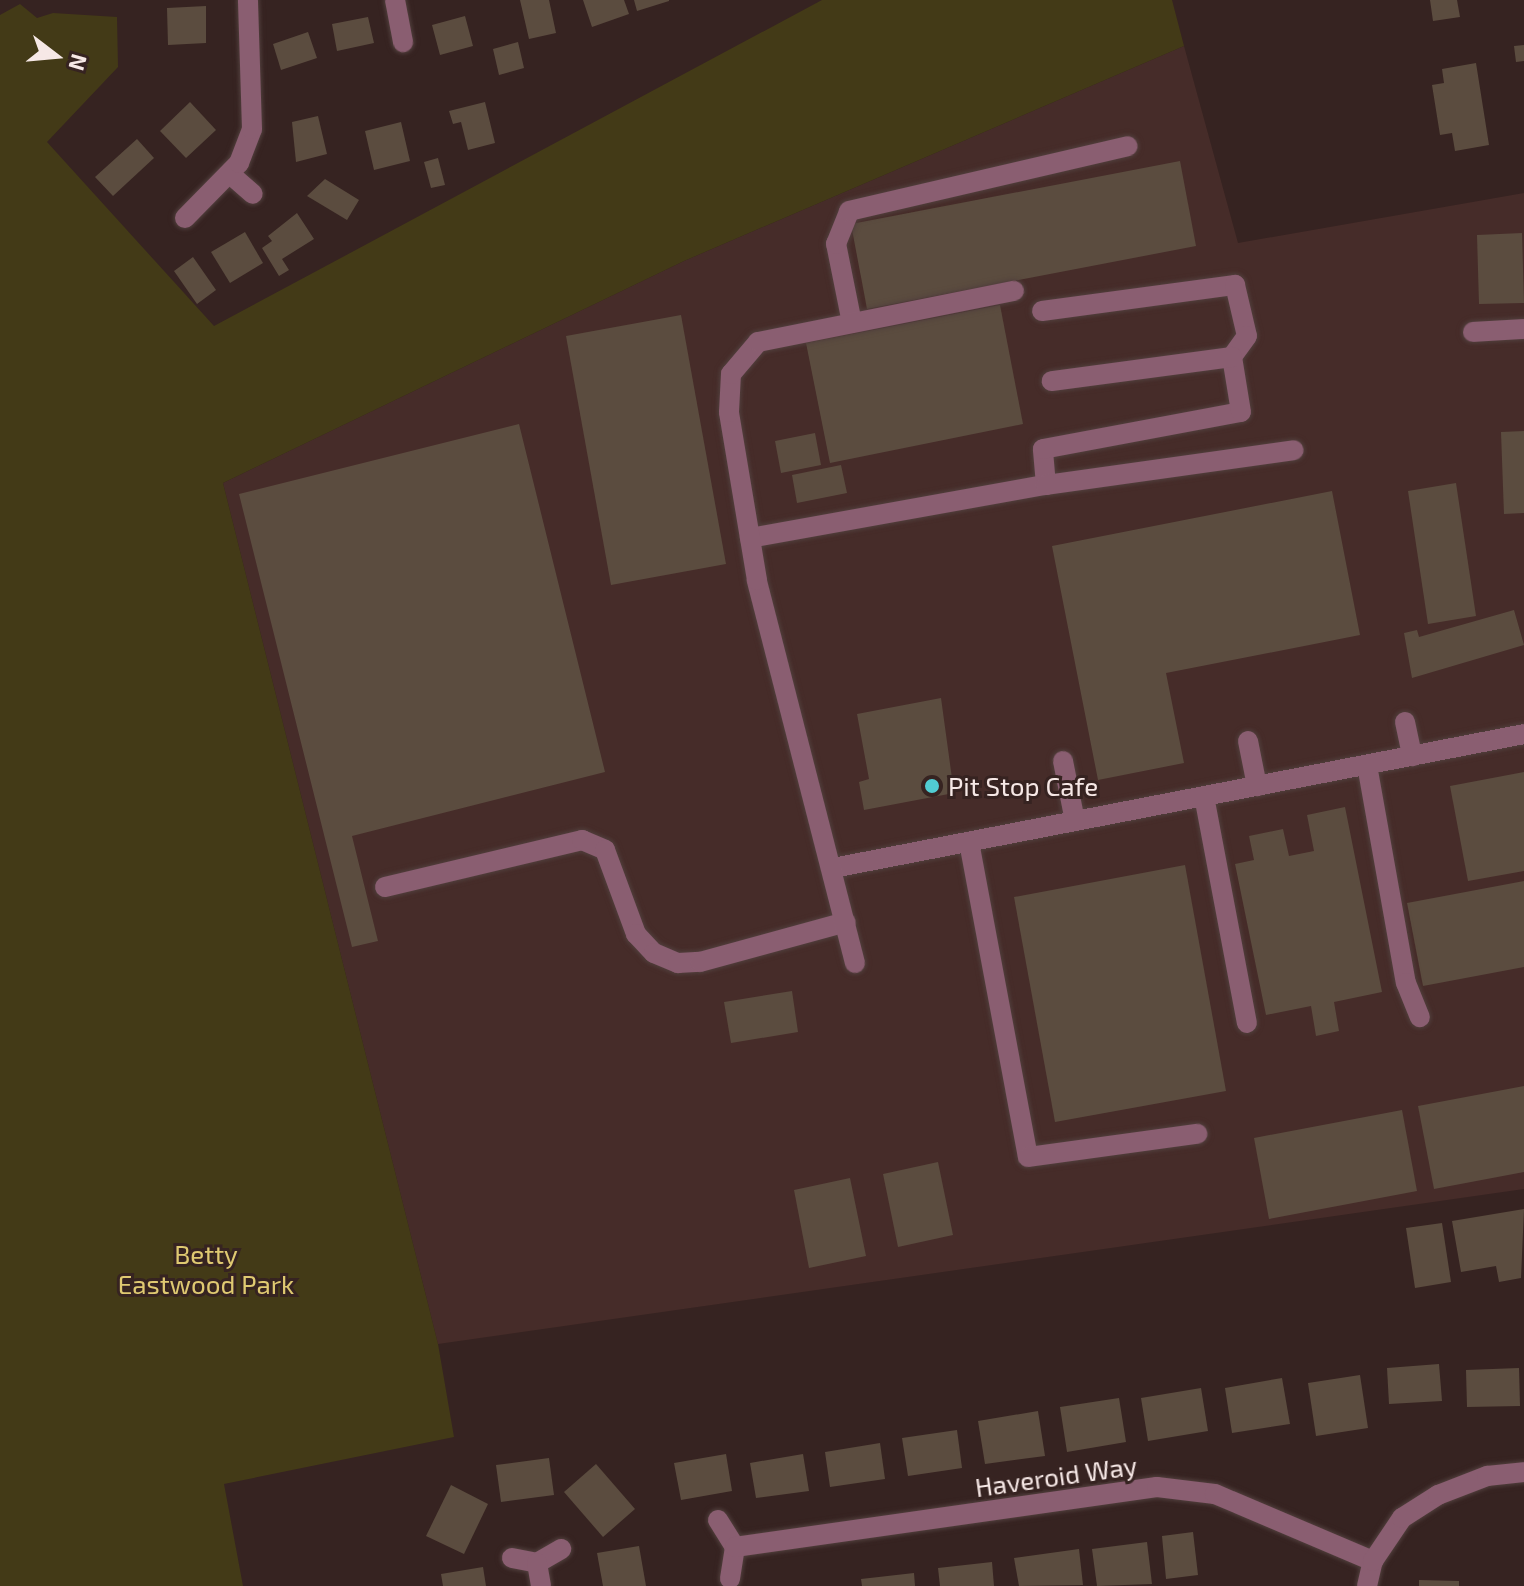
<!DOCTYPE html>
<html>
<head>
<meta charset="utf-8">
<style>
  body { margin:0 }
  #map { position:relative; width:1524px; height:1586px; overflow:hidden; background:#362321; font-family:"Exo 2",sans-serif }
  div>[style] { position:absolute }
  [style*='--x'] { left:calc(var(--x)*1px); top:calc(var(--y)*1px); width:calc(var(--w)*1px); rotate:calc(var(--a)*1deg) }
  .built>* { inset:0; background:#462c29 }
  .green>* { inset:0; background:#433a17 }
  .building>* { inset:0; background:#5b4c3f }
  .roads { filter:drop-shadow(0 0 2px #513f3d) drop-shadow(0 0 2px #513f3d) }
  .minor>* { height:20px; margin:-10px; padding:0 10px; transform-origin:10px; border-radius:10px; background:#8a5e71 }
  .dots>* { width:22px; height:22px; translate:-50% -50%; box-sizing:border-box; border:4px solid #362321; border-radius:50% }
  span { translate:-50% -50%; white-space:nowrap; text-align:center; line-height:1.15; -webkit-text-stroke:6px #362321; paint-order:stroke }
  .poi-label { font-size:26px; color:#f6e8e6 }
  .left { translate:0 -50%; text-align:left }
  .park-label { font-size:26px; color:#dfc971 }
  .street-label { font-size:26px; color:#f6e8e6 }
  .north { position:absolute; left:16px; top:16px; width:80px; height:80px; -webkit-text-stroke:6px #362321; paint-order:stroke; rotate:106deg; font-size:22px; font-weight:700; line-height:32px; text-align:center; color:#f6e8e6 }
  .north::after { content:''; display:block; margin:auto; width:28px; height:36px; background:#f6e8e6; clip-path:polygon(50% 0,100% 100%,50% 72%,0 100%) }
</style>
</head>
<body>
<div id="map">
  <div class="built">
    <i style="clip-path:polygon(1184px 46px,1238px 243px,1524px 193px,1524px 1189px,438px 1344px,223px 483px,684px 261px)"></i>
  </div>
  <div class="green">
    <i style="clip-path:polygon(822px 0,1172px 0,1184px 46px,684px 261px,223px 483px,438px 1344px,454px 1437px,224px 1484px,243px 1586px,0 1586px,0 15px,20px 4px,37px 18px,53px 13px,117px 17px,118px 67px,47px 142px,214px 326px)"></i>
  </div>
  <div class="building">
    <i style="clip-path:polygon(520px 0,549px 0,556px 33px,529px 39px)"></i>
    <i style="clip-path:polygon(583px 0,624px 0,629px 14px,592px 27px)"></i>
    <i style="clip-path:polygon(634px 0,669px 0,669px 1px,637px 11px)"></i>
    <i style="clip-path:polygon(1430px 0,1457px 0,1460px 17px,1433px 21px)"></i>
    <i style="clip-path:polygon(206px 6px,206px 43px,168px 45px,167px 8px)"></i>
    <i style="clip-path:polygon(465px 16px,473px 46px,440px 55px,432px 25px)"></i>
    <i style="clip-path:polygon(368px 17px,374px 43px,337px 51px,332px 24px)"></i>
    <i style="clip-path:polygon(308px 32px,317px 58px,281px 70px,273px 44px)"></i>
    <i style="clip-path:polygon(518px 42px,524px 68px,499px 75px,493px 49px)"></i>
    <i style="clip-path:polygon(1524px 45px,1524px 61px,1516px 62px,1514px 46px)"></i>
    <i style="clip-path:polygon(1476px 63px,1489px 145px,1455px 151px,1452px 133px,1440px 135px,1432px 85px,1444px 83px,1442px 69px)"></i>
    <i style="clip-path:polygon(190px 102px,216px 130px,186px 158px,160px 131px)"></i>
    <i style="clip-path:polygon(485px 102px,495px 143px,468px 150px,461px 122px,453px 124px,449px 111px)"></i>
    <i style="clip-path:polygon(318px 116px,327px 154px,296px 162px,292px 122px)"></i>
    <i style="clip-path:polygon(401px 122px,410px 161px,374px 170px,365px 131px)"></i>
    <i style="clip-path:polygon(137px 139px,154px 158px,113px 196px,95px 177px)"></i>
    <i style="clip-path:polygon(438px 158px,445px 185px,431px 188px,424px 162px)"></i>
    <i style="clip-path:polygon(1180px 161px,1196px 246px,867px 309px,851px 224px)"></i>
    <i style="clip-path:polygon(325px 179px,359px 200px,347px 220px,307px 196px)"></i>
    <i style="clip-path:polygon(297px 213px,314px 239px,282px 259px,289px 270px,279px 276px,262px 248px,272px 241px,268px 236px)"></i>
    <i style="clip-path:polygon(245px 232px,263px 263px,230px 283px,211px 252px)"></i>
    <i style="clip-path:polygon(1522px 233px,1524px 303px,1479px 304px,1477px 235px)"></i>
    <i style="clip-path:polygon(193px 257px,216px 290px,197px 304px,174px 271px)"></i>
    <i style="clip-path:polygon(1000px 305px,1023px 424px,830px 463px,806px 343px)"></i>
    <i style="clip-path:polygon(681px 315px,726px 564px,611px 585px,566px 336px)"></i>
    <i style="clip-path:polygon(519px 424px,605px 772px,352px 836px,378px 941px,352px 947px,239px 494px)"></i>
    <i style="clip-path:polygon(1524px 431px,1524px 513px,1504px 514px,1501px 432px)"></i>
    <i style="clip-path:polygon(815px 433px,821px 465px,781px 473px,775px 441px)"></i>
    <i style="clip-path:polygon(841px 465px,847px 493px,797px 503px,792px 475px)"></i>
    <i style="clip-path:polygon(1456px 483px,1476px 616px,1428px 624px,1408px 491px)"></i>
    <i style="clip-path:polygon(1332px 491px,1360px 635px,1166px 673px,1184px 763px,1098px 780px,1052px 546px)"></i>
    <i style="clip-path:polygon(1514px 610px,1524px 645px,1412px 678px,1404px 633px,1417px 630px,1419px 637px)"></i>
    <i style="clip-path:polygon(941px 698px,954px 793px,864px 810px,859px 782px,869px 779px,857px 714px)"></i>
    <i style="clip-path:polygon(1524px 772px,1524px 871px,1468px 881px,1450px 786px)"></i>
    <i style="clip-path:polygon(1345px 807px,1382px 992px,1334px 1002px,1339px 1031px,1316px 1036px,1311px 1006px,1266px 1015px,1235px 864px,1254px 860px,1249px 836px,1283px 829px,1289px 856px,1314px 851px,1307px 815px)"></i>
    <i style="clip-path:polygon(1185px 865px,1226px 1091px,1055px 1122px,1014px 897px)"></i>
    <i style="clip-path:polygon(1524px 881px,1524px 967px,1423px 986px,1407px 903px)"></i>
    <i style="clip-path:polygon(792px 991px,798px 1032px,731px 1043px,724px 1002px)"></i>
    <i style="clip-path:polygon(1524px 1086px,1524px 1172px,1434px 1189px,1418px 1106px)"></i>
    <i style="clip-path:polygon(1402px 1110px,1417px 1191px,1269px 1219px,1254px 1138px)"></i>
    <i style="clip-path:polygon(938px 1162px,953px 1235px,898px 1247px,883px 1174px)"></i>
    <i style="clip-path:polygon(850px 1178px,866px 1256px,809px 1268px,794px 1190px)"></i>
    <i style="clip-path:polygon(1524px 1209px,1521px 1278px,1499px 1282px,1496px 1266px,1461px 1272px,1452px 1221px)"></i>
    <i style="clip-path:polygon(1442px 1223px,1451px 1282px,1415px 1288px,1406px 1228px)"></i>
    <i style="clip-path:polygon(1439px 1364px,1442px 1401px,1389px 1404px,1387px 1368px)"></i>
    <i style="clip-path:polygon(1519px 1368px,1520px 1406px,1467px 1407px,1466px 1370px)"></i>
    <i style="clip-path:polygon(1360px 1375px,1368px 1428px,1316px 1436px,1308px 1383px)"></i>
    <i style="clip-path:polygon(1282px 1378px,1290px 1424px,1232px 1433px,1225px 1388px)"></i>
    <i style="clip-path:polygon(1201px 1388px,1208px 1431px,1148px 1441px,1141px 1398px)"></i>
    <i style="clip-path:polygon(1119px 1398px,1126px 1442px,1067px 1452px,1060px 1407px)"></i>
    <i style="clip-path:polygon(1038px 1411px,1045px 1456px,985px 1464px,978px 1421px)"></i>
    <i style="clip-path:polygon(957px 1430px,962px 1468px,908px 1476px,902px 1438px)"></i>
    <i style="clip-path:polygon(880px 1443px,885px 1479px,830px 1487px,825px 1452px)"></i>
    <i style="clip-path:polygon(726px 1454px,732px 1491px,681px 1500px,674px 1463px)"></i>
    <i style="clip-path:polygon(803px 1454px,809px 1491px,756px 1498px,750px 1463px)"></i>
    <i style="clip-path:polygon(549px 1458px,554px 1495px,501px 1502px,496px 1465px)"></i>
    <i style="clip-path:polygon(596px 1464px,635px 1509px,603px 1537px,564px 1492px)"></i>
    <i style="clip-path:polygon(451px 1485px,488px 1504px,464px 1554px,426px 1536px)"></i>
    <i style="clip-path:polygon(1193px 1532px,1198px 1575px,1166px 1579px,1162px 1536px)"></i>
    <i style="clip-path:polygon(1147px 1542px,1152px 1584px,1097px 1586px,1092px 1549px)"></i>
    <i style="clip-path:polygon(639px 1546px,646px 1586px,603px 1586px,597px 1553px)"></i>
    <i style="clip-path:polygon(1079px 1549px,1083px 1585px,1019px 1586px,1014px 1558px)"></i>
    <i style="clip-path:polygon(992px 1562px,994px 1586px,940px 1586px,938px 1568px)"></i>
    <i style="clip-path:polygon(483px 1567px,486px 1586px,443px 1586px,441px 1574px)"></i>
    <i style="clip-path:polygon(914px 1573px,915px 1586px,862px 1586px,861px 1579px)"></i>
    <i style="clip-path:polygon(1419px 1580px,1459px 1581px,1459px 1586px,1419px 1586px)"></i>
  </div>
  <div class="roads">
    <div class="minor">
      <i style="--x:395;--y:0;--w:43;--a:79.2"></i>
      <i style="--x:230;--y:174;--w:30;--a:41"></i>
      <i style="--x:185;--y:218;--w:77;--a:-45.5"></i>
      <i style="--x:239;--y:163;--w:36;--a:-69"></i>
      <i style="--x:252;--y:129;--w:129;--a:-91.8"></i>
      <i style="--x:1042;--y:311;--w:195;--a:-7.7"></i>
      <i style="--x:1235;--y:285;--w:52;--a:76.8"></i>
      <i style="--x:1247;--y:336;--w:26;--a:126"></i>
      <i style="--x:852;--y:323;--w:81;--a:-101.4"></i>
      <i style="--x:836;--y:244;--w:35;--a:-68"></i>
      <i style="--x:849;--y:211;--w:286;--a:-13.1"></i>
      <i style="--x:1473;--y:332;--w:51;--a:-3.4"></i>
      <i style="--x:1046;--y:485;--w:36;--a:-95"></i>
      <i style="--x:1043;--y:449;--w:201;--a:-10.6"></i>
      <i style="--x:1241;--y:412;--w:56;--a:-99.3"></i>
      <i style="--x:1232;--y:357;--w:182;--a:172.4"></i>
      <i style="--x:750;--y:538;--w:301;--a:-10.2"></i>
      <i style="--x:1046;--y:485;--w:250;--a:-8"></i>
      <i style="--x:1405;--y:722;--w:35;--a:78"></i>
      <i style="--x:1248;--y:741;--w:46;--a:78.7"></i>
      <i style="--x:1063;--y:761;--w:61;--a:78.7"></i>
      <i style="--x:1367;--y:765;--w:221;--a:79.9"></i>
      <i style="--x:1406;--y:983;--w:37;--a:68"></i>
      <i style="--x:1204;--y:796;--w:231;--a:79.3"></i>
      <i style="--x:969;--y:842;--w:320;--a:79.4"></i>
      <i style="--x:1028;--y:1157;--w:171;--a:-7.8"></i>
      <i style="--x:833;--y:868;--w:704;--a:-10.97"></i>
      <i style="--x:385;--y:887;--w:203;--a:-13.4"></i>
      <i style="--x:582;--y:840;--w:25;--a:23"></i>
      <i style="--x:605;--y:850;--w:90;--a:69.7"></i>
      <i style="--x:636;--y:934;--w:26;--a:47"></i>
      <i style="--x:654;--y:953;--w:26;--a:23"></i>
      <i style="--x:678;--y:963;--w:22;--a:-3"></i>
      <i style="--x:700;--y:962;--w:151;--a:-15.3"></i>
      <i style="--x:855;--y:963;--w:395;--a:-104.4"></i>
      <i style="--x:757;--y:580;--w:170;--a:-99.5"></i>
      <i style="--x:729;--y:412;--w:38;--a:-87"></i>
      <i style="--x:731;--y:374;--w:42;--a:-49.8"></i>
      <i style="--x:758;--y:342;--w:261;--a:-11.3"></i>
      <i style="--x:718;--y:1520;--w:32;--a:58"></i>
      <i style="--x:735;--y:1547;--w:32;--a:99"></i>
      <i style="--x:735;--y:1547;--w:426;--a:-8.1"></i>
      <i style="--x:1157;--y:1487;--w:58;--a:6.9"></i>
      <i style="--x:1215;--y:1494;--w:172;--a:23"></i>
      <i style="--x:512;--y:1558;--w:25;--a:11"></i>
      <i style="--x:537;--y:1563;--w:28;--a:-30"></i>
      <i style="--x:537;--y:1563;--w:23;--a:80"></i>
      <i style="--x:1367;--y:1586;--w:26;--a:-77"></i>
      <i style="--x:1373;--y:1561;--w:52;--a:-56"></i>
      <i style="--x:1402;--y:1518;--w:43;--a:-32.6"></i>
      <i style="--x:1438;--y:1495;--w:53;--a:-21.2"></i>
      <i style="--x:1487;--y:1476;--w:37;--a:-6"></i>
    </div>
  </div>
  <div class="dots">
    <i style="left:932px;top:786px;background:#51ccd2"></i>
  </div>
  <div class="poi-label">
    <span class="left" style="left:948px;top:786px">Pit Stop Cafe</span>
  </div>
  <div class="park-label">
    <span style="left:206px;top:1269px">Betty<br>Eastwood Park</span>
  </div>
  <div class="street-label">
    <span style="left:1056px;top:1476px;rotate:-8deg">Haveroid Way</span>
  </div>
  <div class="north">N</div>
</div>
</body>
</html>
